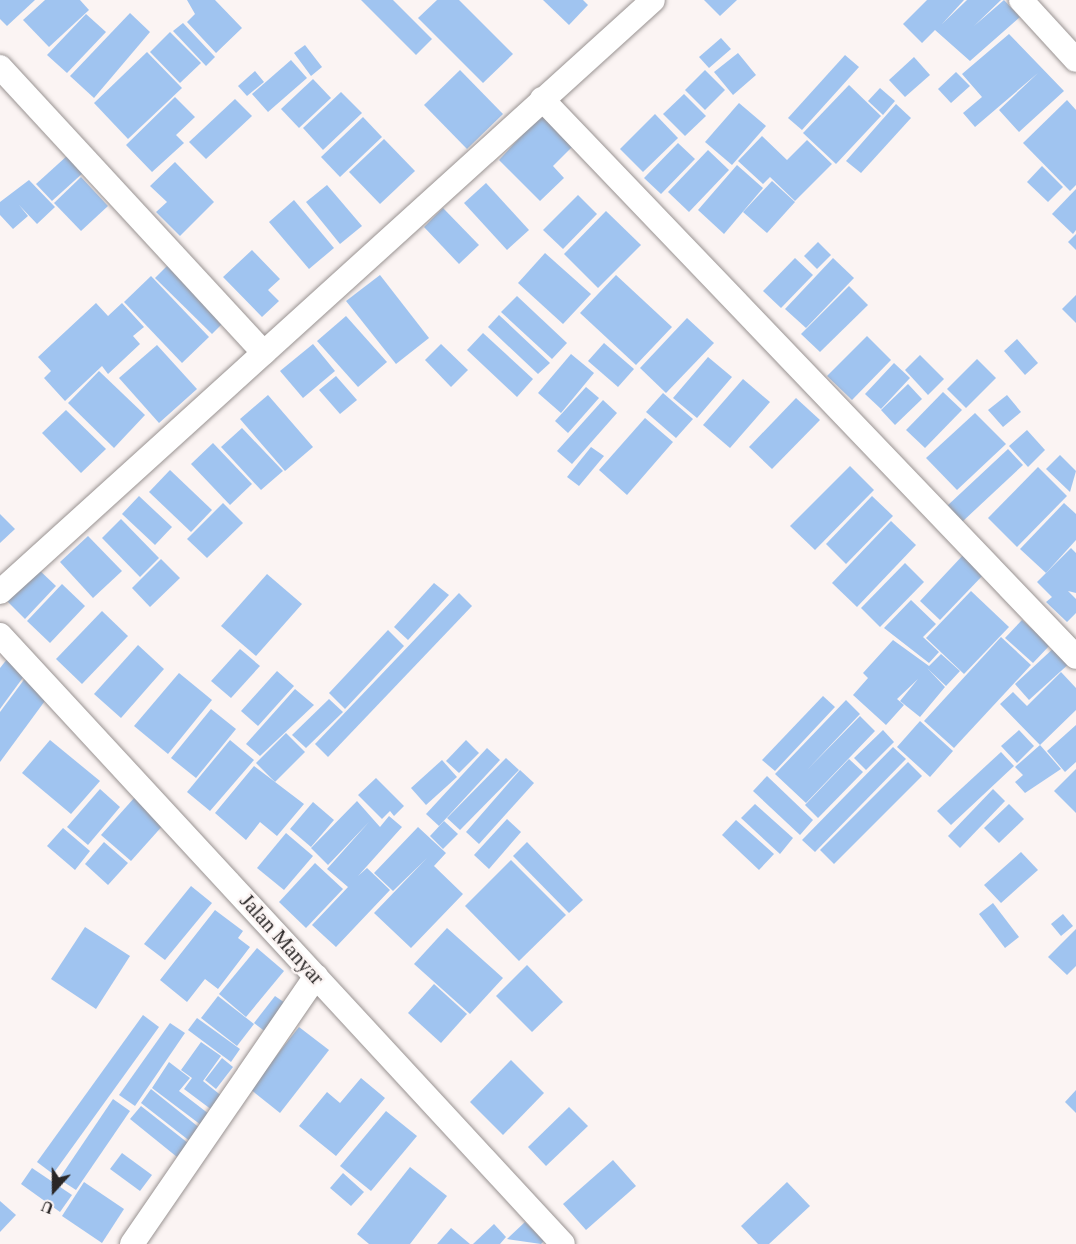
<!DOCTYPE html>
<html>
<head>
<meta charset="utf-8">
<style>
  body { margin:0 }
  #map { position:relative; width:1076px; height:1244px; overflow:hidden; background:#fbf4f3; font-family:"Times New Roman",serif }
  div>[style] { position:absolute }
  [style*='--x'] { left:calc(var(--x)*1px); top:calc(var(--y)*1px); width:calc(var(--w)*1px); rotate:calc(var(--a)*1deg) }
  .building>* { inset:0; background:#a0c4f0 }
  .roads { filter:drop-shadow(0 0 2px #999392) drop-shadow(0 0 2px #999392) }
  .minor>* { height:24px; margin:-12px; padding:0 12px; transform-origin:12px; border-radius:12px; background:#fff }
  span { translate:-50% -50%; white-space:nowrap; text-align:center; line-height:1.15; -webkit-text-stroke:5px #fbf4f3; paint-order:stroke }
  .street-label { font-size:21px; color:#2a2727 }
  .north { position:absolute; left:24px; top:1160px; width:60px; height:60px; -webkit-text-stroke:4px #fbf4f3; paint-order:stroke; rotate:201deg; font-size:16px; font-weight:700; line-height:24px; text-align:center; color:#2a2727 }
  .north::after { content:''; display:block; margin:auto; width:21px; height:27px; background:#2a2727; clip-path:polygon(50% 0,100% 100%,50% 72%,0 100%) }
</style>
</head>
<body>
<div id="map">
  <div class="building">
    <i style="clip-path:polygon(0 0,35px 0,7px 26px,0 19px)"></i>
    <i style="clip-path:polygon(45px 0,80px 0,89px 10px,49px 47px,23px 20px)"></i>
    <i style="clip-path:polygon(187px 0,215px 0,242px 28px,216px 53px,187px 22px,195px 14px)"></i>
    <i style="clip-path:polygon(361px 0,393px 0,432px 39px,416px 55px)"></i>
    <i style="clip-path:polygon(437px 0,459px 0,513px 54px,483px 83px,418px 18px)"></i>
    <i style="clip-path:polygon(543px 0,583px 0,588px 5px,569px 25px)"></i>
    <i style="clip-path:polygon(704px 0,737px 0,720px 16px)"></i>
    <i style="clip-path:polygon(927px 0,964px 0,942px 24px,967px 0,1001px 0,974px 26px,1004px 0,1020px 17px,970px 61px,935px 30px,922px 43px,903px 24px)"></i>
    <i style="clip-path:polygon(130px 13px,150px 32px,94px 98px,70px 76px)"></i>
    <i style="clip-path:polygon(86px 14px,106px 32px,67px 73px,47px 55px)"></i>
    <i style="clip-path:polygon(183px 23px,215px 57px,206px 66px,173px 31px)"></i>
    <i style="clip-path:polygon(170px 32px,201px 63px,180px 83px,150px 52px)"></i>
    <i style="clip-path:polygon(1009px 34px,1064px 91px,1019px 132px,999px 110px,1038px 73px,975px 127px,963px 113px,982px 97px,962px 74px)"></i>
    <i style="clip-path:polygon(721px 38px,731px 49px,709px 68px,699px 57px)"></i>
    <i style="clip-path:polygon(305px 45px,322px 67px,311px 76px,294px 53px)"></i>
    <i style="clip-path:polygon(147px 52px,182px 88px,128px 139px,94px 103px)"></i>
    <i style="clip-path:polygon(738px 53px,756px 75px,733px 95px,714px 72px)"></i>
    <i style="clip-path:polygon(845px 55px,859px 67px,802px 130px,788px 118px)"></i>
    <i style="clip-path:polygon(914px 57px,930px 75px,905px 97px,889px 80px)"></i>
    <i style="clip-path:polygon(291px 60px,307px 78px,268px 112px,252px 94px)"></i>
    <i style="clip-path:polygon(460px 70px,503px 114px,467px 149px,424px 105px)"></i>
    <i style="clip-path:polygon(705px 70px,725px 90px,705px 110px,685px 90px)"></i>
    <i style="clip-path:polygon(255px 71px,264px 82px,247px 96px,238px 86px)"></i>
    <i style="clip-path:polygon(956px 72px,970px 86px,951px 103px,938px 89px)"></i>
    <i style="clip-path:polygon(313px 79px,331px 98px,299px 128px,281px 109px)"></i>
    <i style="clip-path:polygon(849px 85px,881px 116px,836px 164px,803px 133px)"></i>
    <i style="clip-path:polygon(880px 88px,895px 101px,883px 115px,868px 101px)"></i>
    <i style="clip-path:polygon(341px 92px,362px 113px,323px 150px,303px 128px)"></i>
    <i style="clip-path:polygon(684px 94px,706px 116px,685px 136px,663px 114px)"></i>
    <i style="clip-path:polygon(175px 97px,195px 117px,176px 135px,184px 143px,152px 172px,126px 145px)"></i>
    <i style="clip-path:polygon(235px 99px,252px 116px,206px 159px,189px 142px)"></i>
    <i style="clip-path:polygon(1067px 100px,1076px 110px,1076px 185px,1070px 191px,1023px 143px)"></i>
    <i style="clip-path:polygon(739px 103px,766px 126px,732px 165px,705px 142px)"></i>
    <i style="clip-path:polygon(896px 104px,911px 118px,861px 173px,846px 161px)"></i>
    <i style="clip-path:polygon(655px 114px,678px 138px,643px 172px,620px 149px)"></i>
    <i style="clip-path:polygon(541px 115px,573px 146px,553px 166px,564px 178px,540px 201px,499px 160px)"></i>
    <i style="clip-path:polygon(363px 117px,382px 137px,340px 177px,321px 157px)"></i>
    <i style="clip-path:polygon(762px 136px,787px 160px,807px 140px,832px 164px,795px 201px,770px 177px,763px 184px,738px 161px)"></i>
    <i style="clip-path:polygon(384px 139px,415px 171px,380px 204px,349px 172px)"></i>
    <i style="clip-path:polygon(678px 143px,695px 159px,661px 194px,644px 178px)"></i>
    <i style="clip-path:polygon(708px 150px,729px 170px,689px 212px,668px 192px)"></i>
    <i style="clip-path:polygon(68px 155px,84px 172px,52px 201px,36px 184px)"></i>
    <i style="clip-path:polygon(175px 162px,214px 202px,180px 236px,156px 212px,167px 202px,150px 186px)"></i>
    <i style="clip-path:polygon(737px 165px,763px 188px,724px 234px,698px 210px)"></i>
    <i style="clip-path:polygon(1042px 166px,1063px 187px,1048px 202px,1027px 182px)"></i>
    <i style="clip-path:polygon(81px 177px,108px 206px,81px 231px,54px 203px)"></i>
    <i style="clip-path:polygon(29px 180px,55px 207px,37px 224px,19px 205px,28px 216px,13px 229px,0 215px,0 202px)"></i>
    <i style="clip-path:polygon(772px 181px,795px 202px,767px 233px,743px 212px)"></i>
    <i style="clip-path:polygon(486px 183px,529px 230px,507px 250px,464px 203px)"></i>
    <i style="clip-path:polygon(327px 185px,362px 226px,340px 244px,306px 202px)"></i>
    <i style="clip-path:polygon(1076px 189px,1076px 230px,1073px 234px,1052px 214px)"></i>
    <i style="clip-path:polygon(578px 195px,597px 214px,563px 249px,543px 230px)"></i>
    <i style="clip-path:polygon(294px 200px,334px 248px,309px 269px,269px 222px)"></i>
    <i style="clip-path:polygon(443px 208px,479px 245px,459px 264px,424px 227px)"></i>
    <i style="clip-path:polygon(606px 211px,641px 245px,598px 288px,564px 254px)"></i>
    <i style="clip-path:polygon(1076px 234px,1076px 250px,1068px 242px)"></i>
    <i style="clip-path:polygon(818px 242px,831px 255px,817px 269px,804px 256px)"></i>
    <i style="clip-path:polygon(252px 250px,280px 279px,268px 290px,279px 301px,262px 317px,223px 277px)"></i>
    <i style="clip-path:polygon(545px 253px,591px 294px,563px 324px,518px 283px)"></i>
    <i style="clip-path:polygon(795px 258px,813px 275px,781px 308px,763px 291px)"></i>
    <i style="clip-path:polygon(833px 258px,854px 278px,806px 328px,785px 309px)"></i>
    <i style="clip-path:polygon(170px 263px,227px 319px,212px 334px,155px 278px)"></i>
    <i style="clip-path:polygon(380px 275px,429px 338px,396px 364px,346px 301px)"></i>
    <i style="clip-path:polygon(616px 275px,672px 327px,636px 365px,580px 313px)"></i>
    <i style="clip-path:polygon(151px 276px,209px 337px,182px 363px,124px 302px)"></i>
    <i style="clip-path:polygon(849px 286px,868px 305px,820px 352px,801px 334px)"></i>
    <i style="clip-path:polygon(1076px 295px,1076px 323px,1062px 309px)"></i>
    <i style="clip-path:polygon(517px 296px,567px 343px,552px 359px,501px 312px)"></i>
    <i style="clip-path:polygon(96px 303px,108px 316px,122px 303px,144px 327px,133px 336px,140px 344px,108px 374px,102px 366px,65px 401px,44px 378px,51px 371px,38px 357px)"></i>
    <i style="clip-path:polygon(499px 315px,550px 363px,538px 374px,488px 327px)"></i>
    <i style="clip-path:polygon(346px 316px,387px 362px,358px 387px,317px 341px)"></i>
    <i style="clip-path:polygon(687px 318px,714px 343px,666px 393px,640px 368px)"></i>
    <i style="clip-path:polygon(483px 333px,533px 379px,517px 397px,467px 350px)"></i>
    <i style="clip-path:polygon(867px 336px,891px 360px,852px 400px,827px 376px)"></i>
    <i style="clip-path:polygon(1017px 339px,1038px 363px,1025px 375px,1004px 351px)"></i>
    <i style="clip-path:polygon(604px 343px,634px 369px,618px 387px,588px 361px)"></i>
    <i style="clip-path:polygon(313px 344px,335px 371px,303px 398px,280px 371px)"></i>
    <i style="clip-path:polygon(441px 344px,468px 370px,451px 387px,425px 360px)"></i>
    <i style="clip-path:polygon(157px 345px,197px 389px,159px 423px,119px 378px)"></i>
    <i style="clip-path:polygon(571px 354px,594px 373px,561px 413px,538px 393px)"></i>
    <i style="clip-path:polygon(920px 355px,944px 379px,928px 395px,905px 370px)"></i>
    <i style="clip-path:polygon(708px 357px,732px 377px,697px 418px,673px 398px)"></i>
    <i style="clip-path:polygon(977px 359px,996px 378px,966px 408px,947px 389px)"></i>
    <i style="clip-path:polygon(894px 363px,910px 378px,881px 409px,865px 394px)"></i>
    <i style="clip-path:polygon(99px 371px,145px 415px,114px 448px,68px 403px)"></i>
    <i style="clip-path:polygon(336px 376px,357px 400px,340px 414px,319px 390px)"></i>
    <i style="clip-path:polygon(743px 379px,770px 402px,730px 448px,703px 425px)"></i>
    <i style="clip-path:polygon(908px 384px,922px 399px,895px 425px,881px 410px)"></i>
    <i style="clip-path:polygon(586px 387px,599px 398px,568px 433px,555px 421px)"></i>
    <i style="clip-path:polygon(943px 392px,962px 410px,925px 448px,906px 430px)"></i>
    <i style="clip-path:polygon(663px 393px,693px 419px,676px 438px,646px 412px)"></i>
    <i style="clip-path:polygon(268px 395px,313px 447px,285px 471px,240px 419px)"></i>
    <i style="clip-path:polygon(1007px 395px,1021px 412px,1003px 427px,988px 410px)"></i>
    <i style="clip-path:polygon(796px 398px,820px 420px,772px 469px,749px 447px)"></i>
    <i style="clip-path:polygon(603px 400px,617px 413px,572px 464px,557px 451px)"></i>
    <i style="clip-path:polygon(66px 410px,106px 449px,81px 473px,42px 433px)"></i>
    <i style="clip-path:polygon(975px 413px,1006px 444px,957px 490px,926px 458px)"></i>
    <i style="clip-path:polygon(645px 418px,673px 442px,627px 495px,599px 470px)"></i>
    <i style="clip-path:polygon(242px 428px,283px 471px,261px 490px,221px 447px)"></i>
    <i style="clip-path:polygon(1027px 430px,1045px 450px,1028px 467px,1009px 446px)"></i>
    <i style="clip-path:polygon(213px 443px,252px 484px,230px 505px,191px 464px)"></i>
    <i style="clip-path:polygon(591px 447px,604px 456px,579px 486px,567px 477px)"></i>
    <i style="clip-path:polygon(1008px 449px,1023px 465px,962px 522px,947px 506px)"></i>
    <i style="clip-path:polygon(1060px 455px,1076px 471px,1070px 492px,1046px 469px)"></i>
    <i style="clip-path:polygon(850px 466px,874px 490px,815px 550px,790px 526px)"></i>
    <i style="clip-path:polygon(1038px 467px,1067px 496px,1017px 547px,988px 518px)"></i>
    <i style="clip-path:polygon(170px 470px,212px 510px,191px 532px,149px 492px)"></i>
    <i style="clip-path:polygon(139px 496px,172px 527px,155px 545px,122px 514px)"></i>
    <i style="clip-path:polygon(872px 496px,893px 516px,846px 564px,826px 544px)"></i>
    <i style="clip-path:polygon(223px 503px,243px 523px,207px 558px,187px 539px)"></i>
    <i style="clip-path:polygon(1064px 503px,1076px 514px,1076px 540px,1046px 573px,1020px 549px)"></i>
    <i style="clip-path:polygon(0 514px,15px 529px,0 543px)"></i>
    <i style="clip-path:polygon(121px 519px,159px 558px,140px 577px,102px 538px)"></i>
    <i style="clip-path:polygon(891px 521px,916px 545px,857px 607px,832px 583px)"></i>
    <i style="clip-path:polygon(88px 536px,122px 571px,93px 598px,60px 562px)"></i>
    <i style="clip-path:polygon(1071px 548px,1076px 553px,1076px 593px,1068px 591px,1076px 599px,1076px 613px,1067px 622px,1046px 602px,1052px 597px,1037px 582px)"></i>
    <i style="clip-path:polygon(965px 553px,986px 572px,940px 620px,920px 601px)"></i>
    <i style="clip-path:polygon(161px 559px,180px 578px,150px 607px,132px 588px)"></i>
    <i style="clip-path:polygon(905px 563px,924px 582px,880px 627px,861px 608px)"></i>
    <i style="clip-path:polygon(36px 567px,56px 586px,25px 619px,5px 599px)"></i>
    <i style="clip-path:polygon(267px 574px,302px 604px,256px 656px,221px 626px)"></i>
    <i style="clip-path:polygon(434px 583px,449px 595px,408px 640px,394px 627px)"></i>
    <i style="clip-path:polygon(62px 584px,85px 606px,50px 643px,27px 621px)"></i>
    <i style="clip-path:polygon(971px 591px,1009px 627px,964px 674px,926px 638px)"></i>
    <i style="clip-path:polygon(459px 593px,472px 606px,328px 757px,315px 744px)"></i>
    <i style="clip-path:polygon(911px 600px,936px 624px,923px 637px,939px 652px,929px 663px,884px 628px)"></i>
    <i style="clip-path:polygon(102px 611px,128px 636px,82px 684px,56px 659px)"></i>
    <i style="clip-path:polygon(1022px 620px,1050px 645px,1033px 663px,1005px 638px)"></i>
    <i style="clip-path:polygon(388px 630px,404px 646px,345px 709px,329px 693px)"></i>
    <i style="clip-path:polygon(1001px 637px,1031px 665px,954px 748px,924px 721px)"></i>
    <i style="clip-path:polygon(893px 640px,929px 666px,941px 654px,960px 671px,946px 686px,927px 668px,945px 687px,920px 717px,900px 701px,918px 679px,897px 699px,904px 705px,886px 725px,853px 695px,868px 678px,863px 673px)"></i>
    <i style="clip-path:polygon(138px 645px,164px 669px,121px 718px,94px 694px)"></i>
    <i style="clip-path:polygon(1057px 645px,1072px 661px,1029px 700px,1015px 684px)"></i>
    <i style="clip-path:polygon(240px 649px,260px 666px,231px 698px,211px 681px)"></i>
    <i style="clip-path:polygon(8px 658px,27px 672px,0 709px,0 668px)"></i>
    <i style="clip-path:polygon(277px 671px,294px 686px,258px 726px,241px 711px)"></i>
    <i style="clip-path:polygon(1061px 672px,1076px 688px,1076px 710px,1040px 745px,1000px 704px,1013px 692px,1027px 706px)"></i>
    <i style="clip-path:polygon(179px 673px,212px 700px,168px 754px,134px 726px)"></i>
    <i style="clip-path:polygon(26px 677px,50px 694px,0 762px,0 712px)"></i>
    <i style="clip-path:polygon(295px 689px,314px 705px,260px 756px,246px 744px)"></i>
    <i style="clip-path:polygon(823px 696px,835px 707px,775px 771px,762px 760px)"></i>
    <i style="clip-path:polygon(329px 699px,343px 712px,306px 748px,292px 735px)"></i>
    <i style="clip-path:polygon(846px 700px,860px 714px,807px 770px,860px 716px,875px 731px,806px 803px,775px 774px)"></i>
    <i style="clip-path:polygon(211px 709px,236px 729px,196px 778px,171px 758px)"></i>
    <i style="clip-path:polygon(920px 721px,953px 751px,930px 777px,897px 747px)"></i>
    <i style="clip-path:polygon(1076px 725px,1076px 762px,1065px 772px,1047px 751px)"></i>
    <i style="clip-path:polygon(883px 730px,894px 742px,866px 770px,854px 758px)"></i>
    <i style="clip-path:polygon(1019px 730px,1034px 746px,1017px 763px,1001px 746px)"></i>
    <i style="clip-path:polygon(286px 733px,305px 752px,275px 782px,256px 763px)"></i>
    <i style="clip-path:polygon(50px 740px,100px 781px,71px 814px,22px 773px)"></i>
    <i style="clip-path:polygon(230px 740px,254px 760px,210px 811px,187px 792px)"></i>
    <i style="clip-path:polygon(466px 740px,479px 753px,459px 773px,446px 761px)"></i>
    <i style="clip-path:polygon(1040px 745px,1061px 769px,1025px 793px,1015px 782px,1023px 775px,1015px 767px)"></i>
    <i style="clip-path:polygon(893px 747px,906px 759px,815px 852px,802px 840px)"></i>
    <i style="clip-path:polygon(487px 748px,500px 760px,439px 826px,426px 814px)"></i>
    <i style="clip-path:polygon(1001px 752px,1014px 766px,951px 825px,937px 811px)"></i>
    <i style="clip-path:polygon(506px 758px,519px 770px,460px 830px,447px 818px)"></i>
    <i style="clip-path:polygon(849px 759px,863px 772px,818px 818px,805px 805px)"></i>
    <i style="clip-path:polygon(442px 760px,457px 777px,426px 805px,411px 788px)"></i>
    <i style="clip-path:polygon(908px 762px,922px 776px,834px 864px,820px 850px)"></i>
    <i style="clip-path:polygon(254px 766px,304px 804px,277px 836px,260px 822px,246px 840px,215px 813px)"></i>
    <i style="clip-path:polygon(1076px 769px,1076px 813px,1054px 791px)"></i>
    <i style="clip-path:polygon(520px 770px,534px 783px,479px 844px,466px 832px)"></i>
    <i style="clip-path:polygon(767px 776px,813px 820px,800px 835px,753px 791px)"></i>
    <i style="clip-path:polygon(376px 778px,404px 806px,394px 816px,390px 811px,382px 819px,358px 795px)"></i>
    <i style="clip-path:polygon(100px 789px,120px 807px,88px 845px,67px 827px)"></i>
    <i style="clip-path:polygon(993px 789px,1005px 801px,960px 848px,948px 836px)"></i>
    <i style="clip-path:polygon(135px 797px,165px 823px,131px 861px,101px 835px)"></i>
    <i style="clip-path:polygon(357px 801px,380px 827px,389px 816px,402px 827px,358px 876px,367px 868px,390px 890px,336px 947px,312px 925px,348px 887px,327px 869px,369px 822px,328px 865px,311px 848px)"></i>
    <i style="clip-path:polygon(313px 802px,334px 820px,311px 847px,290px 829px)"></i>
    <i style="clip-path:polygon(755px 804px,793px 838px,780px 854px,741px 818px)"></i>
    <i style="clip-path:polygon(1009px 804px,1024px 819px,999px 843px,984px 828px)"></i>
    <i style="clip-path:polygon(507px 819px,521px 832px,489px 869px,474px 855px)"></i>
    <i style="clip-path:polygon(736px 820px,774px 854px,759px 870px,722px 835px)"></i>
    <i style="clip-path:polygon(444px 821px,458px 834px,443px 849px,430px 836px)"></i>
    <i style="clip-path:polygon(418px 827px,446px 853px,434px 866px,463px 894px,411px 948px,374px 913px,427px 858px,393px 891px,374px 873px)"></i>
    <i style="clip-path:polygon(63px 828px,90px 851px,75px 870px,47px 846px)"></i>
    <i style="clip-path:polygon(286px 833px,313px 856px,284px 890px,257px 868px)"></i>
    <i style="clip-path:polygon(104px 842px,128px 863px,108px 885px,85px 864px)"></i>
    <i style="clip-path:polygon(527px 842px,583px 900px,569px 913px,513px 856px)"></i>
    <i style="clip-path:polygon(1021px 852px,1038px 870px,1001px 903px,984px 885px)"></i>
    <i style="clip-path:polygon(511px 860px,566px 915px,519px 961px,465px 906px)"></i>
    <i style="clip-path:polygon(315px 863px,343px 889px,306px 928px,279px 902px)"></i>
    <i style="clip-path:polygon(191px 886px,212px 903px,165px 960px,144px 944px)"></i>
    <i style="clip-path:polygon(993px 903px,1019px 937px,1005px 948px,979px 914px)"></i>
    <i style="clip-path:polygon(215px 910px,243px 931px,238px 938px,250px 947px,218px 989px,205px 979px,187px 1002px,160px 980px)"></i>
    <i style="clip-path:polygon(1063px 914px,1073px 926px,1061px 936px,1051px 924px)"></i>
    <i style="clip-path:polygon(85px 927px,130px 956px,96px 1009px,51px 979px)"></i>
    <i style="clip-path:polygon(447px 928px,503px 978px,470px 1014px,414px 964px)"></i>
    <i style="clip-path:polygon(1076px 929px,1076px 966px,1067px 975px,1048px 957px)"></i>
    <i style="clip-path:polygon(257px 948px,284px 971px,246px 1017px,219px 994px)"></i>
    <i style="clip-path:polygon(527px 965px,563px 1002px,532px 1032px,496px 996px)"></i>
    <i style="clip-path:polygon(434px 984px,467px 1014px,441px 1043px,408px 1013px)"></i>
    <i style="clip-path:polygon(218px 996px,254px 1024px,237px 1046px,201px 1018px)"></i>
    <i style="clip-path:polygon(275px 996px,288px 1005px,267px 1033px,254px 1023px)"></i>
    <i style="clip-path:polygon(143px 1015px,159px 1027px,53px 1174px,37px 1162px)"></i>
    <i style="clip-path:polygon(197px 1018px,240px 1049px,231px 1062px,188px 1030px)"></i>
    <i style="clip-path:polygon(170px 1023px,185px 1033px,135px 1106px,119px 1095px)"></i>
    <i style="clip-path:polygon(299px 1027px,329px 1050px,280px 1113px,250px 1089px)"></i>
    <i style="clip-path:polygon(201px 1042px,221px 1056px,203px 1081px,223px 1097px,212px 1110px,184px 1089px,192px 1078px,181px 1070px)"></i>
    <i style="clip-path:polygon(222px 1058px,233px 1067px,216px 1089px,205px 1080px)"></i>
    <i style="clip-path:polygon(511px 1060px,544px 1093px,503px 1135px,470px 1102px)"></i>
    <i style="clip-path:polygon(169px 1062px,190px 1078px,179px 1091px,209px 1114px,201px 1125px,152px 1088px)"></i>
    <i style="clip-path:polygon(361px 1078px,385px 1098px,336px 1156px,299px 1126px,327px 1092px,340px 1103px)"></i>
    <i style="clip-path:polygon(151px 1089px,201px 1129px,191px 1142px,141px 1103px)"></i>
    <i style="clip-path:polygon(1076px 1090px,1076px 1113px,1065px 1102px)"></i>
    <i style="clip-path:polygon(113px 1099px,130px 1111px,76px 1190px,59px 1179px)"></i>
    <i style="clip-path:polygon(141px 1106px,188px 1143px,177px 1157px,130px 1119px)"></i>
    <i style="clip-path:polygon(569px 1107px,588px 1126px,546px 1166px,528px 1147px)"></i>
    <i style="clip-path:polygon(386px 1111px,417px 1136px,371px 1191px,340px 1166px)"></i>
    <i style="clip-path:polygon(122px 1153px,152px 1175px,140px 1191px,110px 1169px)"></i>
    <i style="clip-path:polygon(613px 1160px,636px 1186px,586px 1230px,563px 1204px)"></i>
    <i style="clip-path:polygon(410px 1167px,447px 1196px,410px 1244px,369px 1244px,357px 1234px)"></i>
    <i style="clip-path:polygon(32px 1168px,72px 1195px,60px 1212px,21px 1184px)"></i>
    <i style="clip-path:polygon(343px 1173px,364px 1192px,351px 1206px,330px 1188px)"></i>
    <i style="clip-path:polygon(84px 1182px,124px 1209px,102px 1243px,62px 1216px)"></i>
    <i style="clip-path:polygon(787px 1182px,810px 1206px,769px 1244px,758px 1244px,741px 1226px)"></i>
    <i style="clip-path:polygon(0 1201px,16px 1215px,0 1232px)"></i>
    <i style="clip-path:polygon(525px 1222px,544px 1241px,541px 1244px,507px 1239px)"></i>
    <i style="clip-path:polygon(494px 1224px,506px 1237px,500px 1244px,473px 1244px)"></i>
    <i style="clip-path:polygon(451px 1228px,470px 1244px,437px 1244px)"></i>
  </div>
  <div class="roads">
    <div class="minor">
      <i style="--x:1021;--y:0;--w:81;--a:47.5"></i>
      <i style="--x:0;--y:67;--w:389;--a:47.3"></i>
      <i style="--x:542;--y:99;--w:772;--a:46.26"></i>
      <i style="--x:0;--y:592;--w:881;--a:-42.19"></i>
      <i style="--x:0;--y:635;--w:829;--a:47.25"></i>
      <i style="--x:132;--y:1244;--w:325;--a:-55.5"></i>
    </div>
  </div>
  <div class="street-label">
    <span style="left:282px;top:939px;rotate:48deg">Jalan Manyar</span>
  </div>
  <div class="north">U</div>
</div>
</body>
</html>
